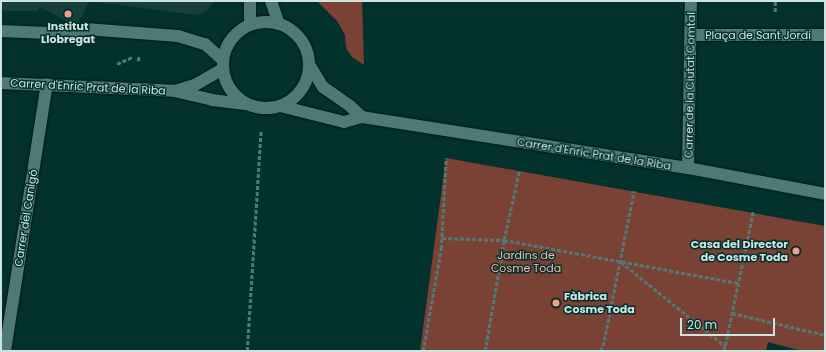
<!DOCTYPE html>
<html>
<head>
<meta charset="utf-8">
<style>
  body { margin:0 }
  #map { position:relative; width:826px; height:352px; overflow:hidden; background:#03322e; font-family:Poppins,sans-serif }
  div>[style] { position:absolute }
  [style*='--x'] { left:calc(var(--x)*1px); top:calc(var(--y)*1px); width:calc(var(--w)*1px); rotate:calc(var(--a)*1deg) }
  .built>* { inset:0; background:#17403c }
  .green>* { inset:0; background:#7a4135 }
  .path>* { height:2.5px; margin-top:-1.25px; transform-origin:0; background:repeating-linear-gradient(90deg,#547975 0 4px,transparent 0 6px) }
  .roads { filter:drop-shadow(0 0 1px #021715) drop-shadow(0 0 1px #021715) }
  .minor>* { height:12px; margin:-6px; padding:0 6px; transform-origin:6px; border-radius:6px; background:#4e7974 }
  .minor>.ring { margin:-6px; padding:0; box-sizing:content-box; background:none; border:12px solid #4e7974; border-radius:50% }
  .dots>* { width:11px; height:11px; translate:-50% -50%; box-sizing:border-box; border:2px solid #03322e; border-radius:50% }
  span { translate:-50% -50%; white-space:nowrap; text-align:center; line-height:1.15; -webkit-text-stroke:3px #03322e; paint-order:stroke }
  .poi-label { font-size:11px; color:#cee4e1; font-weight:700 }
  .right { translate:-100% -50%; text-align:right }
  .left { translate:0 -50%; text-align:left }
  .street-label { font-size:11px; color:#cee4e1 }
  .park-label { font-size:11px; color:#f9baac }
  .frame { position:absolute; inset:0; border:2px solid #cee4e1; pointer-events:none }
  .scale { position:absolute; left:680px; top:318px; width:95px; height:18px; box-sizing:border-box; border:2px solid #cee4e1; border-top:0; padding-left:5px; font-size:12px; line-height:14px; white-space:nowrap; color:#cee4e1; -webkit-text-stroke:3px #03322e; paint-order:stroke }
</style>
</head>
<body>
<div id="map">
  <div class="built">
    <i style="clip-path:polygon(1px 1px,215px 1px,205px 12px,196px 15px,90px 1px,76px 26px,40px 7px,37px 11px,3px 11px)"></i>
  </div>
  <div class="green">
    <i style="clip-path:polygon(317px 1px,362px 1px,364px 65px,352px 57px,346px 48px,345px 35px,337px 21px)"></i>
    <i style="clip-path:polygon(446px 158px,825px 226px,825px 351px,802px 351px,768px 342px,766px 351px,420px 351px)"></i>
  </div>
  <div class="path">
    <i style="--x:775;--y:12;--w:11;--a:-90"></i>
    <i style="--x:138;--y:61;--w:5;--a:-79"></i>
    <i style="--x:117;--y:64;--w:17;--a:-25"></i>
    <i style="--x:442;--y:238;--w:62;--a:1.8"></i>
    <i style="--x:504;--y:240;--w:238;--a:10.4"></i>
    <i style="--x:621;--y:262;--w:134;--a:38.9"></i>
    <i style="--x:732;--y:313;--w:96;--a:13.3"></i>
    <i style="--x:247;--y:351;--w:221;--a:-86.4"></i>
    <i style="--x:423;--y:351;--w:104;--a:-80"></i>
    <i style="--x:441;--y:249;--w:91;--a:-86.9"></i>
    <i style="--x:485;--y:351;--w:113;--a:-80.3"></i>
    <i style="--x:504;--y:240;--w:71;--a:-77.7"></i>
    <i style="--x:600;--y:351;--w:6;--a:-59"></i>
    <i style="--x:603;--y:346;--w:158;--a:-78.7"></i>
    <i style="--x:724;--y:351;--w:142;--a:-78.2"></i>
  </div>
  <div class="roads">
    <div class="minor">
      <i style="--x:271;--y:1;--w:24;--a:71"></i>
      <i class="ring" style="left:223px;top:22px;width:74px;height:74px"></i>
      <i style="--x:250;--y:25;--w:24;--a:-90"></i>
      <i style="--x:1;--y:31;--w:71;--a:2.4"></i>
      <i style="--x:72;--y:34;--w:15;--a:-20"></i>
      <i style="--x:86;--y:29;--w:92;--a:4.4"></i>
      <i style="--x:178;--y:36;--w:28;--a:17"></i>
      <i style="--x:205;--y:44;--w:24;--a:42"></i>
      <i style="--x:691;--y:35;--w:134;--a:0"></i>
      <i style="--x:309;--y:64;--w:27;--a:59"></i>
      <i style="--x:323;--y:87;--w:33;--a:35"></i>
      <i style="--x:350;--y:106;--w:16;--a:43"></i>
      <i style="--x:1;--y:83;--w:173;--a:2.6"></i>
      <i style="--x:174;--y:91;--w:39;--a:13"></i>
      <i style="--x:212;--y:100;--w:34;--a:7"></i>
      <i style="--x:175;--y:91;--w:21;--a:-17"></i>
      <i style="--x:195;--y:85;--w:32;--a:-30"></i>
      <i style="--x:280;--y:106;--w:66;--a:14"></i>
      <i style="--x:344;--y:122;--w:19;--a:-16"></i>
      <i style="--x:362;--y:117;--w:330;--a:8.9"></i>
      <i style="--x:688;--y:168;--w:139;--a:10.7"></i>
      <i style="--x:688;--y:168;--w:167;--a:-89"></i>
      <i style="--x:5;--y:351;--w:270;--a:-81.1"></i>
    </div>
  </div>
  <div class="dots">
    <i style="left:68px;top:14px;background:#f49e8a"></i>
    <i style="left:796px;top:251px;background:#f49e8a"></i>
    <i style="left:556px;top:303px;background:#f49e8a"></i>
  </div>
  <div class="poi-label">
    <span style="left:68px;top:33px">Institut<br>Llobregat</span>
    <span class="right" style="left:788px;top:251px">Casa del Director<br>de Cosme Toda</span>
    <span class="left" style="left:564px;top:303px">Fàbrica<br>Cosme Toda</span>
  </div>
  <div class="street-label">
    <span style="left:758px;top:35px">Plaça de Sant Jordi</span>
    <span style="left:690px;top:85px;rotate:-89deg">Carrer de la Ciutat Comtal</span>
    <span style="left:88px;top:87px;rotate:3deg">Carrer d'Enric Prat de la Riba</span>
    <span style="left:594px;top:154px;rotate:9deg">Carrer d'Enric Prat de la Riba</span>
    <span style="left:26px;top:218px;rotate:-81deg">Carrer del Canigó</span>
  </div>
  <div class="park-label">
    <span style="left:526px;top:262px">Jardins de<br>Cosme Toda</span>
  </div>
  <div class="frame"></div>
  <div class="scale">20 m</div>
</div>
</body>
</html>
